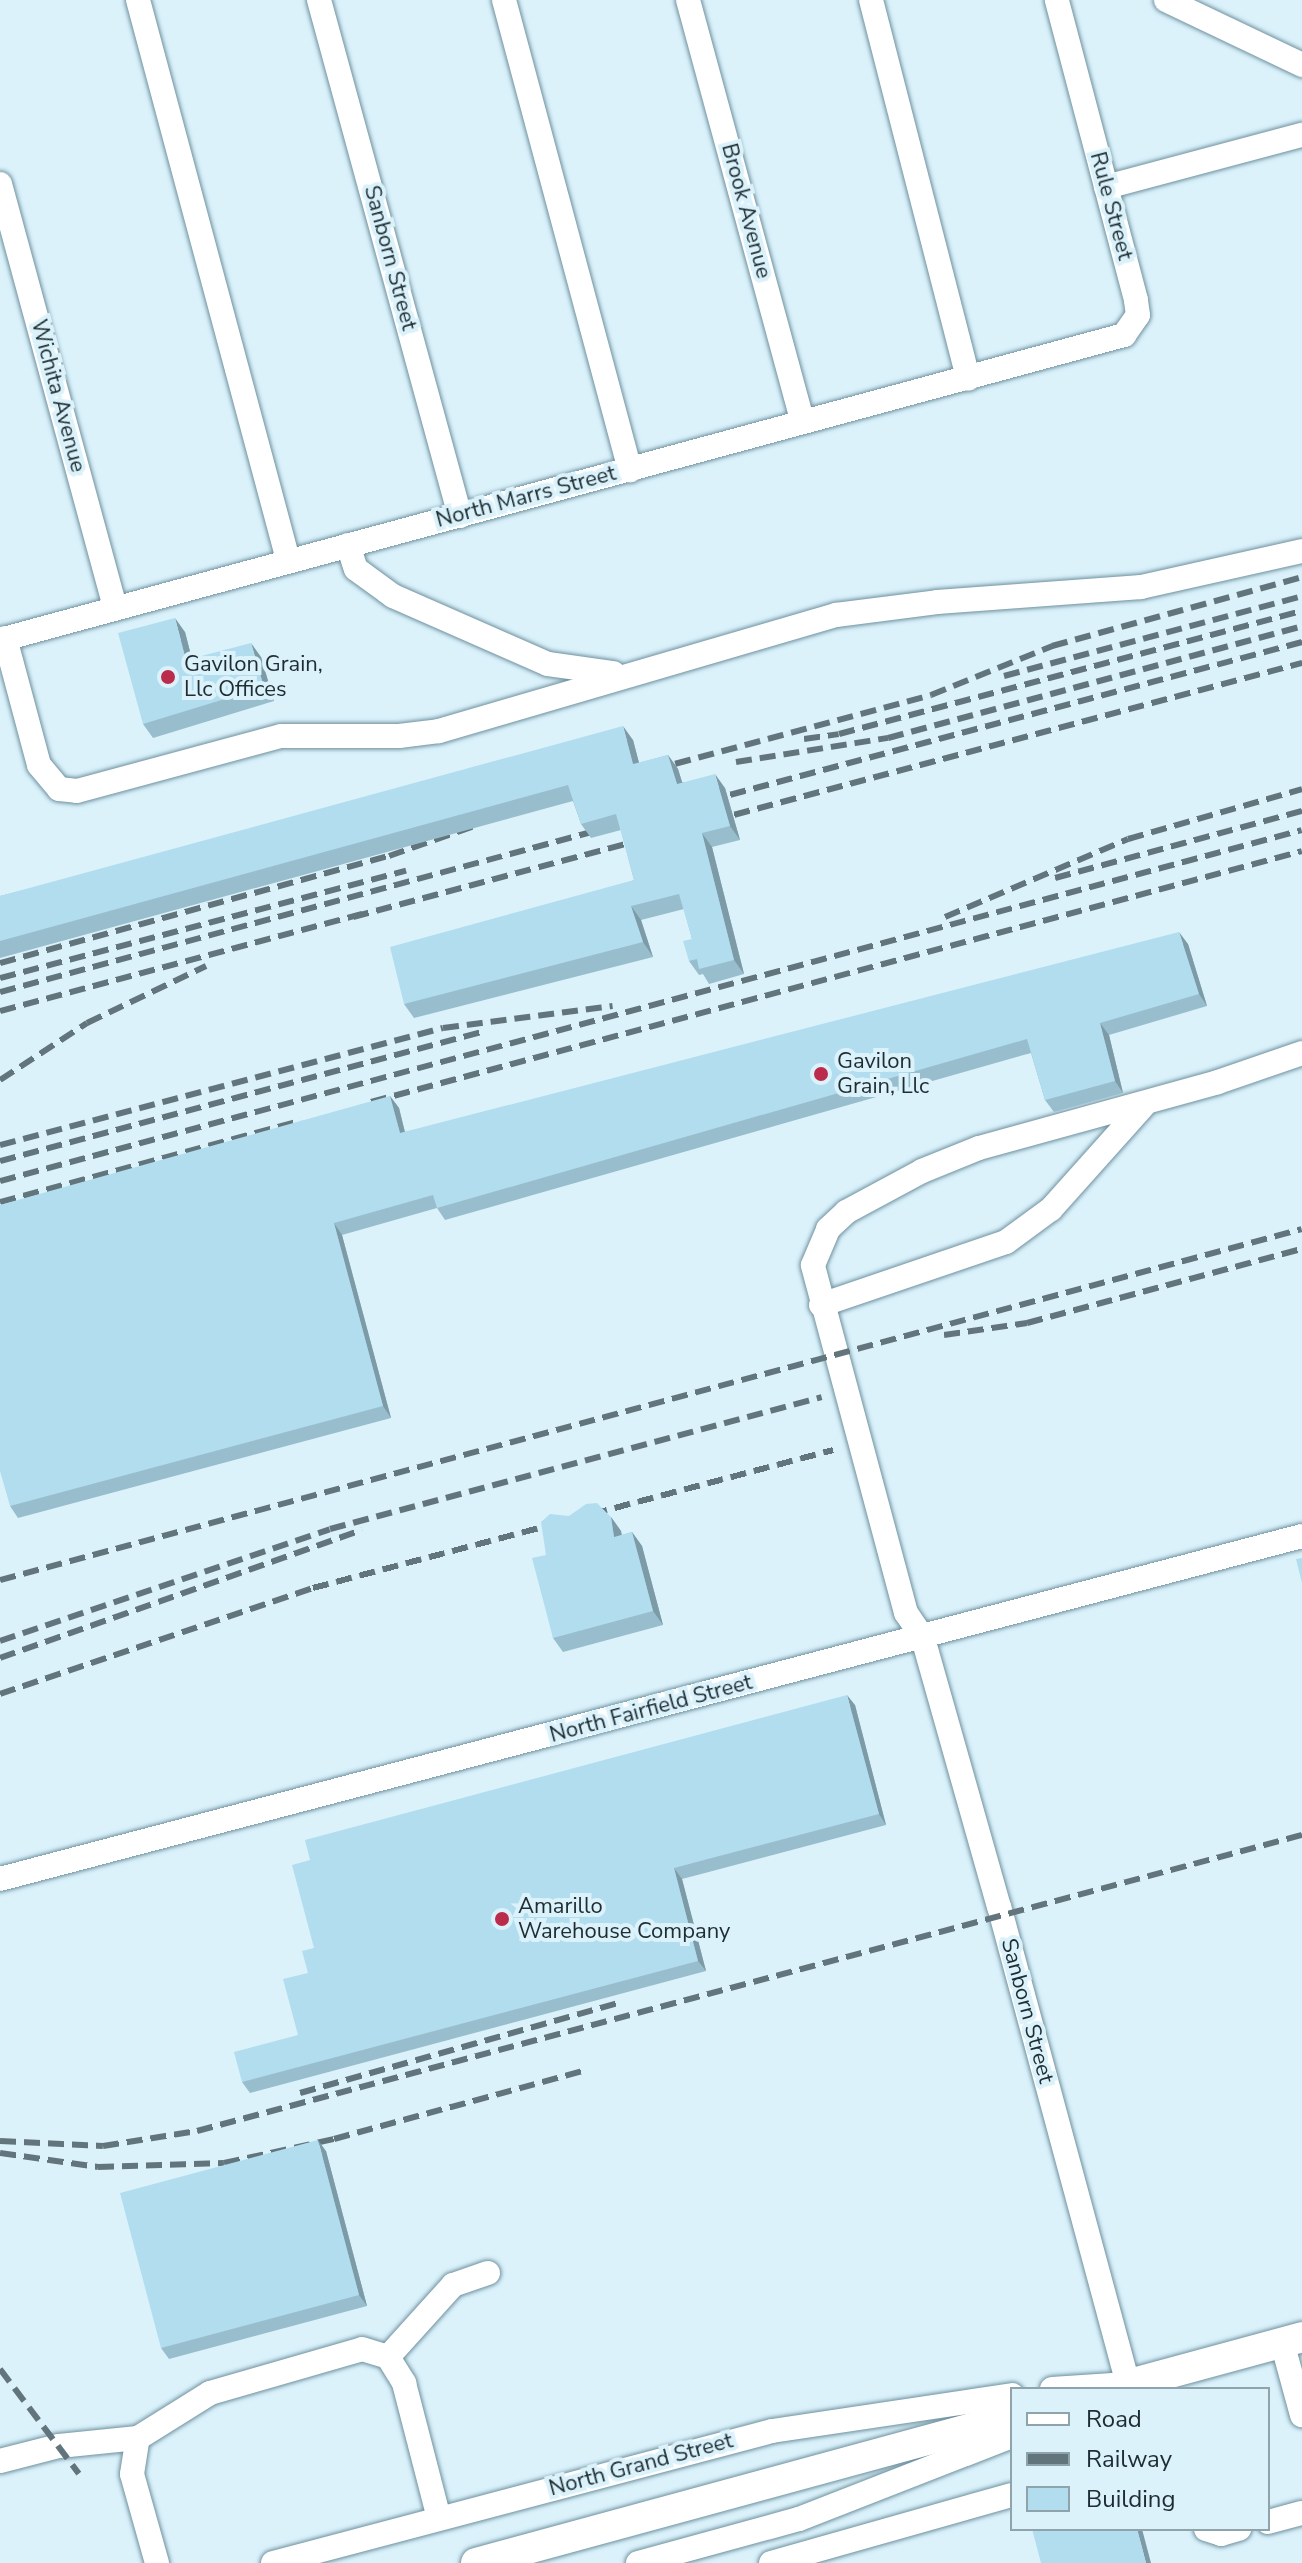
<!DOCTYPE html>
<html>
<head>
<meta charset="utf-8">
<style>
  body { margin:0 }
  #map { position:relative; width:1302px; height:2563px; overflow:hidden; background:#dbf2fb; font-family:"Nunito Sans",sans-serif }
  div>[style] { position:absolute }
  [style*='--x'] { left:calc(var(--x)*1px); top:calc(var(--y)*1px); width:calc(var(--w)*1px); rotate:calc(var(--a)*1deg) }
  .roads { filter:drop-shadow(0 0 2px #6e919f) drop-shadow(0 0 2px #6e919f) }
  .minor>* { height:24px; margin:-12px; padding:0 12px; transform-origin:12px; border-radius:12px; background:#fff }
  .major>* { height:30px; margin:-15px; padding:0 15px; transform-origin:15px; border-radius:15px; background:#fff }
  .rail>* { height:6px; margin-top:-3px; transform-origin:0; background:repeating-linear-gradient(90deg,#63757c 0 16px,transparent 0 24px) }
  .wall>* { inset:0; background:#98bece }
  .shaded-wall>* { inset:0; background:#7c9ba7 }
  .building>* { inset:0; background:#b1ddef }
  .dots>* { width:22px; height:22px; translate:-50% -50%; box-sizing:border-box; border:4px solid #dbf2fb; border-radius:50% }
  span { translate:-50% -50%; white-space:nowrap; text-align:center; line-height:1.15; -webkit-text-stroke:8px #dbf2fb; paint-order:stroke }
  .street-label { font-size:22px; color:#1e2d33 }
  .poi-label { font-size:22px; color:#1e2d33 }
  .left { translate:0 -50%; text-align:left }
  .legend { position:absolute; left:1010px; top:2387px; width:260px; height:144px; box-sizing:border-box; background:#dbf2fb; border:2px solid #8fa3ab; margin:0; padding:10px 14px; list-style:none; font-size:24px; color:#1e2d33 }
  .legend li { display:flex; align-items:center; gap:16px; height:40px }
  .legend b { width:40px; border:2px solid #8fa3ab }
</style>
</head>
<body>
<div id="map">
  <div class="roads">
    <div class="minor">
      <i style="--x:138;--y:0;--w:580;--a:75"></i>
      <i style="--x:319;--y:0;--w:535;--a:74.72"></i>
      <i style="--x:504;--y:0;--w:487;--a:75"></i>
      <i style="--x:688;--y:0;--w:437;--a:74.8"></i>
      <i style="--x:871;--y:0;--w:391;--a:75.6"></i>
      <i style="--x:1166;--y:0;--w:151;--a:25.5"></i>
      <i style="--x:0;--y:184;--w:439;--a:74.8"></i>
      <i style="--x:1106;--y:187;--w:203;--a:-14.9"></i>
      <i style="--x:348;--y:545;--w:25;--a:72"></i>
      <i style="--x:356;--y:569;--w:46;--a:36.1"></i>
      <i style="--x:393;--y:596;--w:169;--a:23.7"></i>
      <i style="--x:548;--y:664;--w:66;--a:7.9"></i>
      <i style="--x:5;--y:638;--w:131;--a:75"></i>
      <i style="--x:39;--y:765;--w:31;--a:50"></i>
      <i style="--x:59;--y:789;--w:18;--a:6"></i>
      <i style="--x:77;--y:791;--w:211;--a:-15.1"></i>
      <i style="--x:281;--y:736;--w:118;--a:0"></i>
      <i style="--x:399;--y:736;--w:40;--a:-7.1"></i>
      <i style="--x:439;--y:731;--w:414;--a:-16.3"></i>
      <i style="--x:836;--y:615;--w:102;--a:-7.3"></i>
      <i style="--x:937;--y:602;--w:205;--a:-4.2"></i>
      <i style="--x:1141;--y:587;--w:165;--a:-12.6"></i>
      <i style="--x:0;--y:640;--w:1165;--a:-15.18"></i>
      <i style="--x:1124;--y:335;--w:24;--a:-55"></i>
      <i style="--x:1138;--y:315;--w:15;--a:-98"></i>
      <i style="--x:1136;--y:300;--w:310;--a:-104.8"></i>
      <i style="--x:821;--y:1305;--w:195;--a:-18.8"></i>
      <i style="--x:1006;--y:1242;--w:56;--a:-36.3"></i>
      <i style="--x:1051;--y:1209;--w:138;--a:-48.2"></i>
      <i style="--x:0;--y:1879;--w:1346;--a:-14.76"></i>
      <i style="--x:1282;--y:2342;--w:76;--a:74.7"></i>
      <i style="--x:388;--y:2357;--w:97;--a:-47.9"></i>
      <i style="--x:453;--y:2285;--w:37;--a:-19"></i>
      <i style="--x:1128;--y:2384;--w:494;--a:-105.1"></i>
      <i style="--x:999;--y:1907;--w:280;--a:-105.8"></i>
      <i style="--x:923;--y:1638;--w:30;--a:-124"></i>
      <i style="--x:906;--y:1613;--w:360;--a:-105"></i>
      <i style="--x:813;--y:1265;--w:39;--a:-67"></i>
      <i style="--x:828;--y:1229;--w:25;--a:-43"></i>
      <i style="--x:846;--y:1212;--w:86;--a:-28.3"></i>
      <i style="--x:922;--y:1171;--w:61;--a:-22"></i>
      <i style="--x:979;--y:1148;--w:248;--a:-15.4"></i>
      <i style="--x:1218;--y:1082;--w:89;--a:-19"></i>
      <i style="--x:1052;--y:2389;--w:76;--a:-3.8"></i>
      <i style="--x:0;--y:2461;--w:61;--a:-14.3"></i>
      <i style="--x:59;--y:2446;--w:79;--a:-5.8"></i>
      <i style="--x:1268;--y:2522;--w:35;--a:-15"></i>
      <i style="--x:1206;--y:2529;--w:16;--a:18"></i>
      <i style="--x:1221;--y:2534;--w:19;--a:-16"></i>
      <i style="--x:157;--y:2563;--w:92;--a:-105.7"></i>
      <i style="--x:132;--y:2474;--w:36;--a:-81"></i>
      <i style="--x:138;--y:2438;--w:85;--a:-32"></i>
      <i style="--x:210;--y:2393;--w:158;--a:-16.1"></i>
      <i style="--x:362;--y:2349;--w:27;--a:17"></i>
      <i style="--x:388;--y:2357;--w:31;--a:58"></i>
      <i style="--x:404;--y:2383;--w:139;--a:75.5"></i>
      <i style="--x:273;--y:2563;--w:516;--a:-14.82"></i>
      <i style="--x:772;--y:2431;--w:243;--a:-8.5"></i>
      <i style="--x:638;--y:2563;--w:167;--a:-15.3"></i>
      <i style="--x:799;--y:2519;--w:229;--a:-21.3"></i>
      <i style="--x:771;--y:2563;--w:250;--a:-15.8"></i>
    </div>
    <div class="major">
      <i style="--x:1111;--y:2389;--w:198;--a:-15.2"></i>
      <i style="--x:476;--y:2563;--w:556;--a:-15.24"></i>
    </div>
  </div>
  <div class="rail">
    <i style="--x:1004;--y:676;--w:309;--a:-15"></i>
    <i style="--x:804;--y:739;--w:35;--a:-8"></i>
    <i style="--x:839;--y:734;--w:479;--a:-14.9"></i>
    <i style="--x:736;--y:762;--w:154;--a:-9"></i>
    <i style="--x:888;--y:738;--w:429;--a:-15.1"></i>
    <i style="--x:652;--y:770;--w:289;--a:-15"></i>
    <i style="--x:931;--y:695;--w:131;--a:-22"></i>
    <i style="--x:1052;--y:646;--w:259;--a:-15.4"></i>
    <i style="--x:707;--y:801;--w:616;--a:-14.96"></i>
    <i style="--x:711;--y:821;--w:612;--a:-14.97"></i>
    <i style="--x:1055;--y:878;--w:256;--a:-15.2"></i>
    <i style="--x:353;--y:917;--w:302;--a:-15"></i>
    <i style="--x:945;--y:917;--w:199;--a:-23.1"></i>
    <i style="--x:1128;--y:839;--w:181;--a:-16"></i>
    <i style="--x:0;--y:963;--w:403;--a:-15.4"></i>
    <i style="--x:389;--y:856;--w:90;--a:-19.4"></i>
    <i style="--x:0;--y:978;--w:420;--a:-14.8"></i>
    <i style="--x:0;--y:992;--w:628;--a:-15.14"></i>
    <i style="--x:0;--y:1011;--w:375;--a:-15"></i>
    <i style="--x:0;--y:1080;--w:104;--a:-33.2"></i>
    <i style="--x:87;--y:1023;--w:132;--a:-25.6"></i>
    <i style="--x:371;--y:1102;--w:964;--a:-15.09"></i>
    <i style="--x:0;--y:1145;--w:458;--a:-14.8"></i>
    <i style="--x:443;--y:1028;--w:171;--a:-7.4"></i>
    <i style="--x:0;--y:1161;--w:499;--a:-15"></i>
    <i style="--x:0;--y:1181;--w:1348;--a:-15.09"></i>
    <i style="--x:0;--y:1202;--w:312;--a:-15.1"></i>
    <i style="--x:944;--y:1335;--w:84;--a:-8.2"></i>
    <i style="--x:1027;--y:1323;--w:285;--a:-15.1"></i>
    <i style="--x:0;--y:1580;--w:1348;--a:-15.09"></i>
    <i style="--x:0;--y:1641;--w:348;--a:-18.7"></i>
    <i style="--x:330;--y:1529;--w:509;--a:-15.02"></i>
    <i style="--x:0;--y:1658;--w:384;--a:-19.5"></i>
    <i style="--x:0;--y:1694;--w:330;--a:-18.7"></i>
    <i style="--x:313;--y:1588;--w:538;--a:-14.86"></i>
    <i style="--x:300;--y:2093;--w:331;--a:-15.8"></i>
    <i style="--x:0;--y:2141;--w:103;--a:2.8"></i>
    <i style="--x:103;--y:2146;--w:95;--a:-9.1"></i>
    <i style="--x:197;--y:2131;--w:1144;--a:-15"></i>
    <i style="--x:0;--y:2153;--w:99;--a:8.1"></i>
    <i style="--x:98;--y:2167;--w:126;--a:-1.8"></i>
    <i style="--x:224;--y:2163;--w:113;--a:-12.3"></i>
    <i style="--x:334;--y:2139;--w:261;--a:-15.3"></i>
    <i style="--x:0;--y:2369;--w:131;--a:53"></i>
  </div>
  <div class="wall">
    <i style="clip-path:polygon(185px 632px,192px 659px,261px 657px,274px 701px,153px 738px,143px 724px)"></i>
    <i style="clip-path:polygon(633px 740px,639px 763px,668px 755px,678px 769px,682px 782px,725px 788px,740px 840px,712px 847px,744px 974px,709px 984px,703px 974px,699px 975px,689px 961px,692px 939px,684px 909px,641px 920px,653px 957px,414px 1018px,404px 1004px,634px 880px,621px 830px,591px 838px,581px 824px,573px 801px,0 958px,0 896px)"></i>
    <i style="clip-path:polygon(1188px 944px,1207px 1006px,1109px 1035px,1123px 1093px,1054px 1112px,1045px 1100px,1031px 1053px,445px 1220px,437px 1208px,342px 1235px,391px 1418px,18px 1518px,10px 1506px,390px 1096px,399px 1108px,405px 1132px)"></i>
    <i style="clip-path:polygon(611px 1517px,621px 1531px,622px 1535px,632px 1532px,642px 1546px,663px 1625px,563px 1652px,553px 1638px,546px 1555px)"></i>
    <i style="clip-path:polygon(855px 1705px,886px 1825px,682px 1879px,706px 1971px,250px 2093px,242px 2082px,298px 2035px,308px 1973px,314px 1948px)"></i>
    <i style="clip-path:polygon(326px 2151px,367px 2306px,169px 2359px,161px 2348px)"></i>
  </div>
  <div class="shaded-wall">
    <i style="clip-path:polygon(175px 618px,185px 632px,196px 675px,186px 660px)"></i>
    <i style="clip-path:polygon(251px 643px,261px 657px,274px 701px,264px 687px)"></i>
    <i style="clip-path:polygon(623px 726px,633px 740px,643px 778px,633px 764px)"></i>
    <i style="clip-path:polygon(668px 755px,678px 769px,687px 798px,677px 784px)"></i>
    <i style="clip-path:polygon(715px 774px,725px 788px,740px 840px,730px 826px)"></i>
    <i style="clip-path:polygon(702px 833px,712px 847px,744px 974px,734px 960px)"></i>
    <i style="clip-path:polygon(631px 906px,641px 920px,653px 957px,643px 942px)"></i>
    <i style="clip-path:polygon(1179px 932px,1188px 944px,1207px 1006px,1199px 994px)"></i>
    <i style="clip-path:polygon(1100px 1023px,1109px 1035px,1123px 1093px,1115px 1081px)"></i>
    <i style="clip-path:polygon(390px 1096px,399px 1108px,408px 1145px,400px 1133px)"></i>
    <i style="clip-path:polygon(334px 1223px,342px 1235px,391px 1418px,383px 1406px)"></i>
    <i style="clip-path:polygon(611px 1517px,621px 1531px,624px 1552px,614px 1537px)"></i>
    <i style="clip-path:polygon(632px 1532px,642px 1546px,663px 1625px,653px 1611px)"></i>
    <i style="clip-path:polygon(847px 1695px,855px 1705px,886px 1825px,879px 1814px)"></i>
    <i style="clip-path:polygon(674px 1868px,682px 1879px,706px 1971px,698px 1961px)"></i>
    <i style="clip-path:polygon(318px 2140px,326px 2151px,367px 2306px,359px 2295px)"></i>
    <i style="clip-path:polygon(1137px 2529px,1142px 2529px,1151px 2563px,1146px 2563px)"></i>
  </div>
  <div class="building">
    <i style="clip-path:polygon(175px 618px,186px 660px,251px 643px,264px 687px,143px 724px,118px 633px)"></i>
    <i style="clip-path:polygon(623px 726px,633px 764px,668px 755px,677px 784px,715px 774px,730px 826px,702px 833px,734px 960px,699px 969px,697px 959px,689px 961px,683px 941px,692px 939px,679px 894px,631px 906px,643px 942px,404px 1004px,390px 947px,634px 880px,616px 814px,581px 824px,568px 785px,0 941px,0 896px)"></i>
    <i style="clip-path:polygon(1179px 932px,1199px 994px,1100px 1023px,1115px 1081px,1045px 1100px,1027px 1039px,437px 1208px,433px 1195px,334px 1223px,383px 1406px,10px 1506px,0 1471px,0 1205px,390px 1096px,400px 1133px)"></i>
    <i style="clip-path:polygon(597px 1503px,611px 1517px,614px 1537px,632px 1532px,653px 1611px,553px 1638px,532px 1558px,546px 1555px,541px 1522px,550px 1514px,569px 1516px,586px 1504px)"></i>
    <i style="clip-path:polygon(1302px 1558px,1302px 1583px,1296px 1559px)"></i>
    <i style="clip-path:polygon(847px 1695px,879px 1814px,674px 1868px,698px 1961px,242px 2082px,234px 2052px,298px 2035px,283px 1979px,308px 1973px,302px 1951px,314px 1948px,292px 1865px,310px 1860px,305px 1840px)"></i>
    <i style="clip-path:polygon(318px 2140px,359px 2295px,161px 2348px,120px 2193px)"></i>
    <i style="clip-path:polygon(1032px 2529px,1137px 2529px,1146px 2563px,1041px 2563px)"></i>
  </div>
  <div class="dots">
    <i style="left:168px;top:677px;background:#bb2b4b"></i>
    <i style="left:821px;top:1074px;background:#bb2b4b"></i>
    <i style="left:502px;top:1919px;background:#bb2b4b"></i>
  </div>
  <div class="street-label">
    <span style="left:1111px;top:206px;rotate:75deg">Rule Street</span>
    <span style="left:746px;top:211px;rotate:75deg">Brook Avenue</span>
    <span style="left:390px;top:258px;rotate:75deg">Sanborn Street</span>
    <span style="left:58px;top:396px;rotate:75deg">Wichita Avenue</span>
    <span style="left:526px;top:497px;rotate:-15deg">North Marrs Street</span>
    <span style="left:651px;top:1709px;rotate:-15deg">North Fairfield Street</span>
    <span style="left:1027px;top:2011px;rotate:75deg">Sanborn Street</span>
    <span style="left:641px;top:2465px;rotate:-15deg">North Grand Street</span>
  </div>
  <div class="poi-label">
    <span class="left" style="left:184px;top:677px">Gavilon Grain,<br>Llc Offices</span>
    <span class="left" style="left:837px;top:1074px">Gavilon<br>Grain, Llc</span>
    <span class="left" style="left:518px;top:1919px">Amarillo<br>Warehouse Company</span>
  </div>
  <ul class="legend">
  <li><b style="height:10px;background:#fff"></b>Road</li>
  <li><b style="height:10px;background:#63757c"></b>Railway</li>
  <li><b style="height:22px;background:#b1ddef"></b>Building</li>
  </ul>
</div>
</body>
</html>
